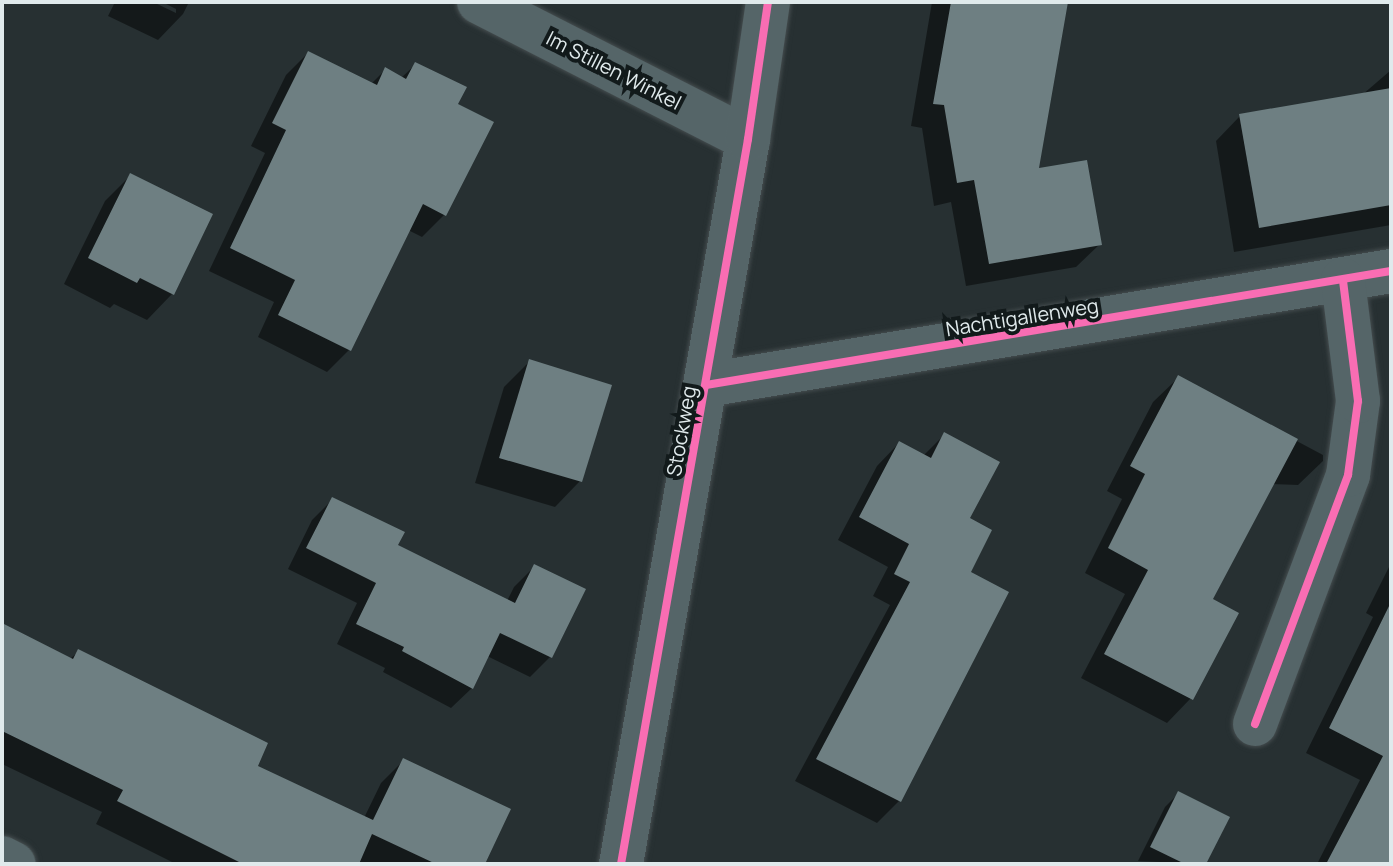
<!DOCTYPE html>
<html>
<head>
<meta charset="utf-8">
<style>
  body { margin:0 }
  #map { position:relative; width:1393px; height:866px; overflow:hidden; background:#273032; font-family:Manrope,sans-serif }
  div>[style] { position:absolute }
  [style*='--x'] { left:calc(var(--x)*1px); top:calc(var(--y)*1px); width:calc(var(--w)*1px); rotate:calc(var(--a)*1deg) }
  .shadow>* { inset:0; background:#0007 }
  .building>* { inset:0; background:#6e7f82 }
  .roads { filter:drop-shadow(0 0 2px #454d4f) drop-shadow(0 0 2px #454d4f) }
  .minor>* { height:44px; margin:-22px; padding:0 22px; transform-origin:22px; border-radius:22px; background:#556568 }
  .cycleway>* { height:8px; margin:-4px; padding:0 4px; transform-origin:4px; border-radius:4px; background:#f96db3 }
  span { translate:-50% -50%; white-space:nowrap; text-align:center; line-height:1.15; -webkit-text-stroke:8px #121a1b; paint-order:stroke }
  .street-label { font-size:20px; color:#e0eaec }
  .frame { position:absolute; inset:0; border:4px solid #e0eaec; pointer-events:none }
</style>
</head>
<body>
<div id="map">
  <div class="shadow">
    <i style="clip-path:polygon(115px 2px,153px 2px,176px 13px,176px 9px,162px 2px,189px 2px,183px 14px,158px 40px,108px 16px)"></i>
    <i style="clip-path:polygon(932px 2px,1066px 2px,1036px 170px,1100px 244px,1076px 267px,966px 286px,951px 202px,934px 206px,922px 128px,911px 126px)"></i>
    <i style="clip-path:polygon(308px 53px,371px 84px,385px 70px,401px 78px,416px 64px,455px 105px,444px 215px,422px 237px,408px 230px,349px 350px,327px 372px,258px 337px,274px 302px,209px 271px,265px 153px,251px 146px,286px 75px)"></i>
    <i style="clip-path:polygon(1391px 70px,1391px 225px,1234px 252px,1216px 141px,1240px 116px,1362px 95px)"></i>
    <i style="clip-path:polygon(130px 176px,211px 215px,172px 294px,147px 320px,114px 304px,110px 308px,64px 284px,105px 201px)"></i>
    <i style="clip-path:polygon(529px 362px,580px 481px,555px 507px,475px 483px,504px 387px)"></i>
    <i style="clip-path:polygon(1178px 378px,1323px 455px,1323px 461px,1298px 485px,1271px 484px,1210px 600px,1191px 698px,1167px 723px,1081px 678px,1125px 594px,1085px 573px,1122px 499px,1107px 491px,1153px 402px)"></i>
    <i style="clip-path:polygon(944px 435px,967px 519px,968px 573px,899px 801px,877px 823px,795px 781px,890px 605px,873px 596px,888px 567px,838px 540px,877px 466px,899px 443px,923px 456px)"></i>
    <i style="clip-path:polygon(333px 499px,396px 546px,507px 601px,514px 587px,534px 567px,550px 657px,530px 677px,487px 656px,472px 688px,451px 708px,383px 672px,385px 668px,337px 644px,357px 603px,288px 569px,312px 520px)"></i>
    <i style="clip-path:polygon(1391px 563px,1391px 864px,1317px 864px,1360px 780px,1306px 753px,1373px 617px,1366px 613px)"></i>
    <i style="clip-path:polygon(2px 625px,70px 659px,79px 651px,255px 767px,364px 818px,381px 783px,404px 760px,483px 864px,176px 864px,96px 824px,102px 812px,2px 764px)"></i>
    <i style="clip-path:polygon(1179px 793px,1204px 864px,1138px 861px,1165px 807px)"></i>
  </div>
  <div class="building">
    <i style="clip-path:polygon(951px 2px,1068px 2px,1039px 168px,1087px 160px,1102px 245px,989px 264px,974px 180px,957px 183px,944px 105px,933px 104px)"></i>
    <i style="clip-path:polygon(308px 51px,377px 85px,385px 67px,406px 79px,415px 62px,467px 87px,458px 104px,494px 122px,446px 216px,423px 204px,351px 351px,278px 315px,295px 280px,230px 248px,286px 130px,272px 123px)"></i>
    <i style="clip-path:polygon(1391px 88px,1391px 205px,1259px 228px,1239px 114px)"></i>
    <i style="clip-path:polygon(130px 173px,213px 214px,174px 295px,140px 278px,137px 283px,88px 258px)"></i>
    <i style="clip-path:polygon(529px 359px,612px 385px,582px 482px,499px 458px)"></i>
    <i style="clip-path:polygon(1178px 375px,1298px 439px,1213px 599px,1239px 613px,1193px 700px,1104px 654px,1148px 570px,1108px 548px,1145px 474px,1130px 466px)"></i>
    <i style="clip-path:polygon(944px 432px,1000px 462px,970px 518px,992px 530px,971px 572px,1009px 592px,901px 802px,816px 759px,910px 582px,894px 574px,909px 544px,859px 517px,899px 441px,931px 458px)"></i>
    <i style="clip-path:polygon(332px 497px,405px 532px,398px 545px,515px 603px,534px 564px,586px 589px,552px 658px,500px 633px,473px 689px,402px 651px,404px 647px,356px 624px,376px 583px,306px 548px)"></i>
    <i style="clip-path:polygon(1391px 602px,1391px 864px,1326px 864px,1383px 756px,1329px 728px)"></i>
    <i style="clip-path:polygon(2px 623px,73px 659px,78px 649px,268px 743px,258px 766px,373px 820px,403px 758px,511px 809px,485px 864px,436px 864px,372px 834px,359px 864px,243px 864px,117px 801px,123px 790px,2px 731px)"></i>
    <i style="clip-path:polygon(1178px 791px,1230px 817px,1206px 864px,1185px 864px,1150px 847px)"></i>
  </div>
  <div class="roads">
    <div class="minor">
      <i style="--x:479;--y:2;--w:302;--a:27"></i>
      <i style="--x:706;--y:385;--w:694;--a:-9.45"></i>
      <i style="--x:1255;--y:724;--w:266;--a:-69.5"></i>
      <i style="--x:1348;--y:475;--w:75;--a:-82.3"></i>
      <i style="--x:1358;--y:401;--w:122;--a:-97.1"></i>
      <i style="--x:2;--y:858;--w:13;--a:27"></i>
      <i style="--x:621;--y:864;--w:736;--a:-80.06"></i>
      <i style="--x:748;--y:139;--w:138;--a:-81.7"></i>
    </div>
  </div>
  <div class="cycleway">
    <i style="--x:706;--y:385;--w:694;--a:-9.45"></i>
    <i style="--x:1255;--y:724;--w:266;--a:-69.5"></i>
    <i style="--x:1348;--y:475;--w:75;--a:-82.3"></i>
    <i style="--x:1358;--y:401;--w:122;--a:-97.1"></i>
    <i style="--x:621;--y:864;--w:736;--a:-80.06"></i>
    <i style="--x:748;--y:139;--w:138;--a:-81.7"></i>
  </div>
  <div class="street-label">
    <span style="left:614px;top:70px;rotate:27deg">Im Stillen Winkel</span>
    <span style="left:1022px;top:317px;rotate:-9deg">Nachtigallenweg</span>
    <span style="left:681px;top:431px;rotate:-80deg">Stockweg</span>
  </div>
  <div class="frame"></div>
</div>
</body>
</html>
